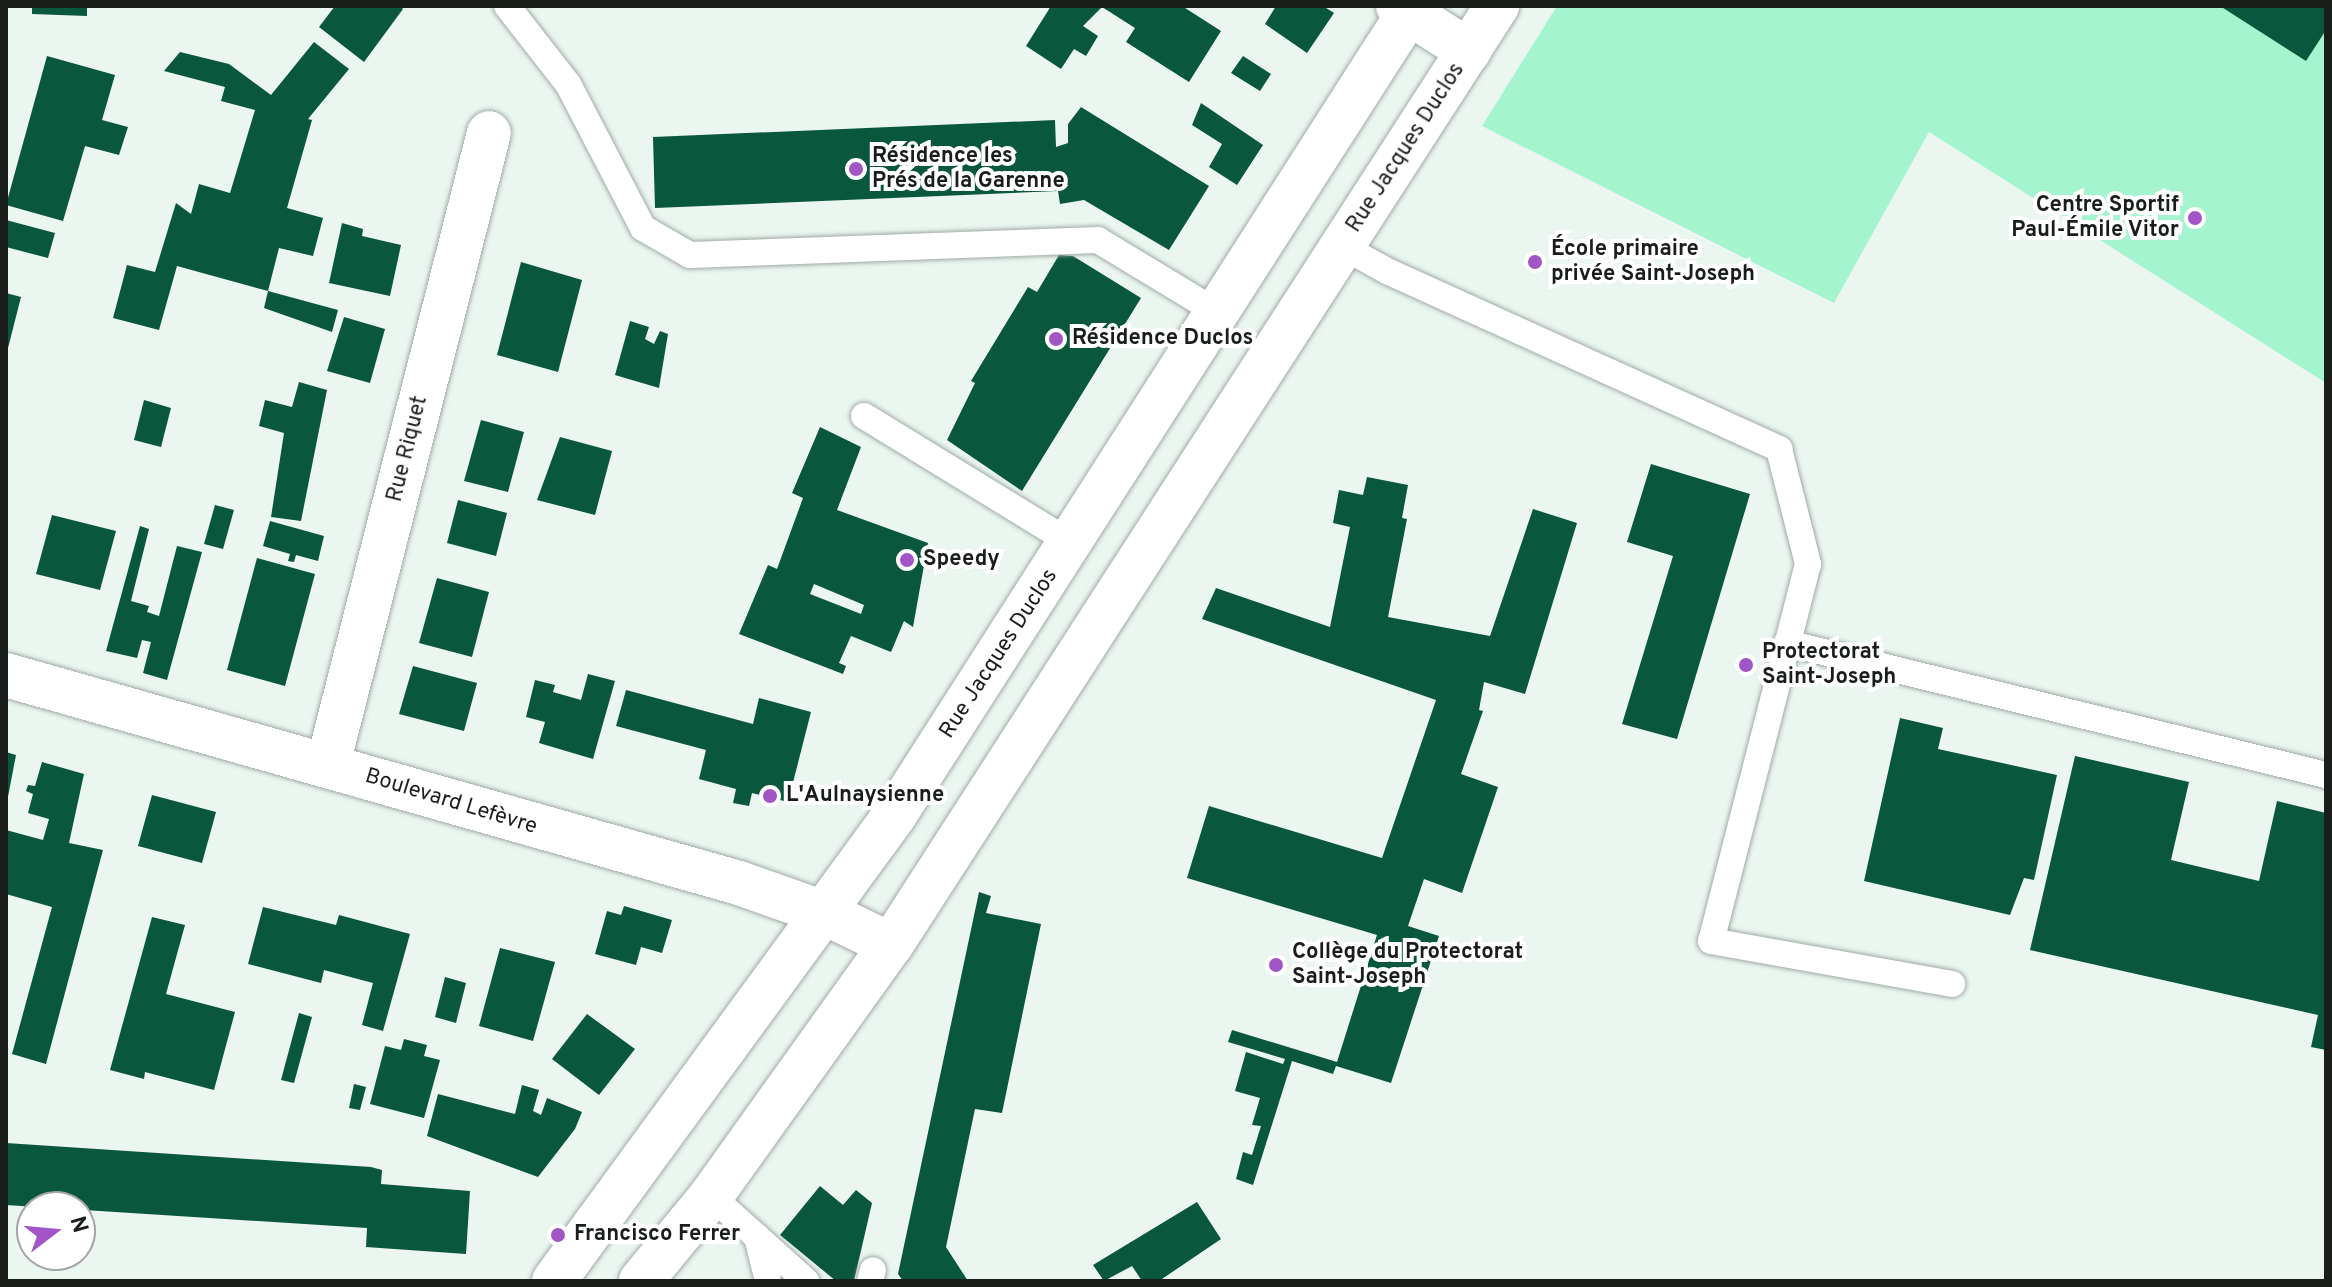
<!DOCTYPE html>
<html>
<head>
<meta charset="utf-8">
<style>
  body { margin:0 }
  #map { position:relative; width:2332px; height:1287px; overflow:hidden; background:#ebf6f0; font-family:Overpass,sans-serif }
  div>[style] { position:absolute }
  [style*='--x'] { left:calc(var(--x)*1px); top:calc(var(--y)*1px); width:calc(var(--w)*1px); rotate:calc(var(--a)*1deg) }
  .green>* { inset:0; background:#a4f5cf }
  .building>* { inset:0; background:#09573c }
  .roads { filter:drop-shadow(0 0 2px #a1aba6) drop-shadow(0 0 2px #a1aba6) }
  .lane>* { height:26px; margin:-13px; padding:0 13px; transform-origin:13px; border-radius:13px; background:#fff }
  .street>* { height:44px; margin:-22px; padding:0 22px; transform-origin:22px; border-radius:22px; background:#fff }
  .secondary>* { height:44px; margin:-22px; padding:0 22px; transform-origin:22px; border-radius:22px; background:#fff }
  .dots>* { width:22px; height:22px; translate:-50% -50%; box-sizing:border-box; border:4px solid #fff; border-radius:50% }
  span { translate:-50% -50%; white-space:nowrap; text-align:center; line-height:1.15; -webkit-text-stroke:8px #fff; paint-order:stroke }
  .street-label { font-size:22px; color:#1a1e1b }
  .poi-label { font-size:22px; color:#1a1e1b; font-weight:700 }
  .left { translate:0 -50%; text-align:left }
  .right { translate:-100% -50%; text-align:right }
  .frame { position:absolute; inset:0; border:8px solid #1a1e1b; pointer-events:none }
  .north { position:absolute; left:16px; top:1191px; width:80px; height:80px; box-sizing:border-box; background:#fff; border:2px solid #a3a5a4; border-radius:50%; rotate:74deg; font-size:22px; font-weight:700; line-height:32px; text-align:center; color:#1a1e1b }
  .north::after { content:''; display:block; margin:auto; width:28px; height:36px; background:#a255c7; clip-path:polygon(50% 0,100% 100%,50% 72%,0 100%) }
</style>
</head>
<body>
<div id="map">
  <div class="green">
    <i style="clip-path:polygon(1557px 6px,2326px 6px,2326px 383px,1929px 132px,1834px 303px,1482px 126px)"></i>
  </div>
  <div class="building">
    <i style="clip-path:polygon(32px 6px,87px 6px,87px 16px,32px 14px)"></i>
    <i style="clip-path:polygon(335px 6px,400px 6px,403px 9px,364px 62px,319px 27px)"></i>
    <i style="clip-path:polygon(1051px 6px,1182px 6px,1221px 31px,1189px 82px,1126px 42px,1135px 28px,1102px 7px,1083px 26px,1098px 36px,1086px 56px,1074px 49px,1061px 69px,1026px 46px)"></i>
    <i style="clip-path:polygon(1276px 6px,1323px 6px,1334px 13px,1307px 53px,1265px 24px)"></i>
    <i style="clip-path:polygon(2220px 6px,2326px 6px,2326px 30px,2306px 61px)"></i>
    <i style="clip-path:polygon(314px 42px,349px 69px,308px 119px,312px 120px,287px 208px,323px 218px,313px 256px,279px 248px,268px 291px,177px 266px,159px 330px,113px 318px,127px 265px,155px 272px,176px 203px,191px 214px,199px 184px,230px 193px,255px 110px,221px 101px,225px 87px,164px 71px,180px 52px,229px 64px,271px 95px)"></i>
    <i style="clip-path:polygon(47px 56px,115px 75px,102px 120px,128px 127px,119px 155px,85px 146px,63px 221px,6px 205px)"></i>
    <i style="clip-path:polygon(1243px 56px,1271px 74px,1260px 91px,1231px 73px)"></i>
    <i style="clip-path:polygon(1201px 103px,1263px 145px,1237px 185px,1209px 167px,1222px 144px,1192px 125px)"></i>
    <i style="clip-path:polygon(1081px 107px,1209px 186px,1169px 250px,1084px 200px,1060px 204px,1058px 191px,655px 208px,653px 137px,1055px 120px,1056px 147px,1068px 143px,1068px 124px)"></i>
    <i style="clip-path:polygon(6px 220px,55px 233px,48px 258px,6px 247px)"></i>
    <i style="clip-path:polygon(342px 223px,363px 229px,362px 236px,401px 245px,390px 296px,329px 283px)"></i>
    <i style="clip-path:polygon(1059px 255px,1073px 256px,1141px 298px,1022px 491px,947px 440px,975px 383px,971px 381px,1028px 287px,1037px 292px)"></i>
    <i style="clip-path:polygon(521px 262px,582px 280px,558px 372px,497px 355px)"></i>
    <i style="clip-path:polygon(268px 291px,338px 310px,332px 332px,264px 308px)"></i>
    <i style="clip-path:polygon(6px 293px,21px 297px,7px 352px,6px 352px)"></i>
    <i style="clip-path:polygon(344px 317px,385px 329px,370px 383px,327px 371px)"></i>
    <i style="clip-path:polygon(630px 321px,649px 327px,645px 339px,654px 344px,660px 331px,668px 334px,659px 388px,615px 375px)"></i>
    <i style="clip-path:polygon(299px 382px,327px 390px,301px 521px,271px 517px,284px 433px,259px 426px,265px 400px,292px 407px)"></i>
    <i style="clip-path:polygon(144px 400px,171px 408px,161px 447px,134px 440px)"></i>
    <i style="clip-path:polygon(481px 420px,524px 432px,508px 492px,464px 481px)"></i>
    <i style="clip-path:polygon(evenodd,820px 427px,861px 447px,837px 510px,928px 543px,913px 627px,904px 621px,891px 652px,851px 636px,839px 663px,846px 666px,843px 674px,739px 634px,768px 565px,777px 569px,803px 498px,792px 493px,820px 427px,814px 584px,864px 605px,861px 614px,810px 594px,814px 584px)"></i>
    <i style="clip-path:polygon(560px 437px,612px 451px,595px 515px,537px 500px)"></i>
    <i style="clip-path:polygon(1651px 464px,1750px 494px,1677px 739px,1622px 724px,1673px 556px,1627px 542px)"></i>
    <i style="clip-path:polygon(1367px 477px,1408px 485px,1402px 518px,1407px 519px,1388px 617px,1490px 636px,1533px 509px,1577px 523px,1525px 694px,1484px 682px,1479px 710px,1483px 711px,1461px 774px,1498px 787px,1462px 893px,1424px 879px,1408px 926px,1439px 936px,1391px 1083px,1336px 1066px,1333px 1074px,1292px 1061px,1253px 1185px,1236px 1179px,1243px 1152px,1252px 1155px,1261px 1126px,1252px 1125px,1260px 1098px,1235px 1091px,1246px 1052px,1283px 1064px,1285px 1059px,1228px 1042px,1232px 1030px,1337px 1062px,1377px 935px,1187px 878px,1209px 806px,1382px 858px,1436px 700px,1202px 619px,1216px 588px,1330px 627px,1350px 527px,1333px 523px,1339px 490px,1363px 495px)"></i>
    <i style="clip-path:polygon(458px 500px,507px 513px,496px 556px,447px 543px)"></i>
    <i style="clip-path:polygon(215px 505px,234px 510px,223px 549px,204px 544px)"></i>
    <i style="clip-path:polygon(52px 515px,116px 531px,100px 590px,36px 574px)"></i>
    <i style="clip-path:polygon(270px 521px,324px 536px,318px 561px,296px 555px,294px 562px,288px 561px,290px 554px,263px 546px)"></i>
    <i style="clip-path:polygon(140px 526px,149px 529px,131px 601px,149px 606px,147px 612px,159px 616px,177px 546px,202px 552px,167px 680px,143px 673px,151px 642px,142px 640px,137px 658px,106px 651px)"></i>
    <i style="clip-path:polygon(257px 558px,315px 574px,285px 686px,227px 670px)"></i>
    <i style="clip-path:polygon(437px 578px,489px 592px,472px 657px,419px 643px)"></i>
    <i style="clip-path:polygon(413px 666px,477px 683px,464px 731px,399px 714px)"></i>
    <i style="clip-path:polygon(588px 674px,615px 681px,593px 759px,539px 743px,545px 722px,526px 717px,535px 680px,555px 685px,553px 692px,581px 700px)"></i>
    <i style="clip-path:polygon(626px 690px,753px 724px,759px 698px,811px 712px,788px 802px,752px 793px,749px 806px,733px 803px,736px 789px,699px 779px,706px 750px,616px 726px)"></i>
    <i style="clip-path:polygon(1900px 718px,1943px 728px,1938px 749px,2057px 775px,2034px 880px,2024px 878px,2010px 915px,1864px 881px)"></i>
    <i style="clip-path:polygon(6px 752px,16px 755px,7px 802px,6px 801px)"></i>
    <i style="clip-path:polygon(2075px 756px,2189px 782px,2171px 860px,2259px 881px,2277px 801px,2326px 813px,2326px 1050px,2311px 1047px,2318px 1015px,2030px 950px)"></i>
    <i style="clip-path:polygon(42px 762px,84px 774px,69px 843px,103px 850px,46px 1064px,12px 1054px,52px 907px,6px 894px,6px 830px,43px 840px,49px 819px,28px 813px,33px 794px,26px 791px,28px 785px,35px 786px)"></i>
    <i style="clip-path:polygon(152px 795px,216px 812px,202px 863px,138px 846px)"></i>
    <i style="clip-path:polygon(979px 892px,991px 896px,986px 913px,1041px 924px,1002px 1113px,975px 1109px,946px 1247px,968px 1281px,903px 1281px,898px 1274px)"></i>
    <i style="clip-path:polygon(624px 906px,672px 920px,662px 953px,641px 947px,636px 965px,595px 954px,607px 911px,621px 915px)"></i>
    <i style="clip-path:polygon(263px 907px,336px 925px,339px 915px,410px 934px,383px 1031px,362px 1025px,373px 983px,324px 970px,321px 983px,248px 964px)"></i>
    <i style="clip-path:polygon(152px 917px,185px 925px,166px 994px,235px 1012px,214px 1090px,145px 1072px,144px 1079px,110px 1070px)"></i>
    <i style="clip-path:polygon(500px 948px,555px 962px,533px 1041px,479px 1026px)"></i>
    <i style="clip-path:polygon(445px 977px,466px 983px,456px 1023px,435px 1017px)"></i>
    <i style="clip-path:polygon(299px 1013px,312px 1017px,294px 1083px,281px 1080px)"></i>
    <i style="clip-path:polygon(587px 1014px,635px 1049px,599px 1095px,552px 1059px)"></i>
    <i style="clip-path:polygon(404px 1039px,427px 1045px,424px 1056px,440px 1060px,424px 1118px,370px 1104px,385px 1046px,401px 1050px)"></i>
    <i style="clip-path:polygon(354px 1084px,366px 1087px,360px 1110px,349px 1108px)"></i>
    <i style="clip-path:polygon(522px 1085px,539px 1090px,533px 1111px,541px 1115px,547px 1098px,582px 1112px,575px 1129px,538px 1177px,427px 1136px,438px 1094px,515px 1114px)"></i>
    <i style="clip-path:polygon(6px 1143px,371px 1167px,382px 1170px,381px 1184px,470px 1191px,466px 1254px,366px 1247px,367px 1228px,6px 1205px)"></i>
    <i style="clip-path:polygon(820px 1186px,843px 1205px,856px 1190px,872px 1203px,854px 1281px,836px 1281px,780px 1235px)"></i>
    <i style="clip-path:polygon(1197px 1202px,1221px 1239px,1159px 1281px,1142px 1281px,1132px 1266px,1104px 1281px,1093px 1265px)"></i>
  </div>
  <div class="roads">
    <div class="lane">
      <i style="--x:507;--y:6;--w:99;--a:52"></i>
      <i style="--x:568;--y:84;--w:162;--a:62.5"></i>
      <i style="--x:643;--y:228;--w:54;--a:29.9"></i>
      <i style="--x:690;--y:255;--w:408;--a:-2.1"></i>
      <i style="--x:1098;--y:240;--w:143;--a:31.2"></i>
      <i style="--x:1342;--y:246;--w:51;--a:29.1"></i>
      <i style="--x:1387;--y:271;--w:431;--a:24.4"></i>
      <i style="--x:1779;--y:449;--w:119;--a:75.8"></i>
      <i style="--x:1808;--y:564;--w:389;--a:104.4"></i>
      <i style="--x:1711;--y:941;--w:245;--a:10.1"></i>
      <i style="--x:864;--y:416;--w:243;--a:31.5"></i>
      <i style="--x:1787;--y:643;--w:555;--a:13.76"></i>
      <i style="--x:711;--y:1196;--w:62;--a:41.7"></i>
      <i style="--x:757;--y:1237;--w:45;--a:76"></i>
      <i style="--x:757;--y:1237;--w:66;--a:41.9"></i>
      <i style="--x:870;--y:1281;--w:11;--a:-75"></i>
    </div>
    <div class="street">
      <i style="--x:1398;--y:6;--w:84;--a:32.4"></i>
      <i style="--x:6;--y:675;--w:762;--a:15.84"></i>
      <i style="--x:739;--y:883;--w:93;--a:19.4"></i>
      <i style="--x:827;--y:914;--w:71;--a:25.8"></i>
      <i style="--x:328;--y:764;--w:651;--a:-75.69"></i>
    </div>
    <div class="secondary">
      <i style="--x:554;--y:1281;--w:576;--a:-53.83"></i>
      <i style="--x:894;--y:816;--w:962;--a:-57.35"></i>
      <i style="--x:641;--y:1281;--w:110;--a:-50.5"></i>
      <i style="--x:711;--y:1196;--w:309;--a:-54.4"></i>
      <i style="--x:891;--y:945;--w:1118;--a:-57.16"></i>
    </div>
  </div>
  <div class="dots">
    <i style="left:856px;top:169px;background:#a255c7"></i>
    <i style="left:2195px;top:218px;background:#a255c7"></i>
    <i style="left:1535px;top:262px;background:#a255c7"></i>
    <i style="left:1056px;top:339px;background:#a255c7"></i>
    <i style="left:907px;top:560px;background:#a255c7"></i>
    <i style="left:1746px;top:665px;background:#a255c7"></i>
    <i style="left:770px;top:796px;background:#a255c7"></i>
    <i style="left:1276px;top:965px;background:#a255c7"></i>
    <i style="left:558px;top:1235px;background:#a255c7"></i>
  </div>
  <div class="street-label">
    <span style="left:1406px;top:148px;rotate:-57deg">Rue Jacques Duclos</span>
    <span style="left:408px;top:449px;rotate:-76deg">Rue Riquet</span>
    <span style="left:999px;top:654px;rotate:-57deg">Rue Jacques Duclos</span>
    <span style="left:451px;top:802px;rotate:17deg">Boulevard Lefèvre</span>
  </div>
  <div class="poi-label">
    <span class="left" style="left:872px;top:169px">Résidence les<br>Prés de la Garenne</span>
    <span class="right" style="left:2179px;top:218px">Centre Sportif<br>Paul-Émile Vitor</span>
    <span class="left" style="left:1551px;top:262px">École primaire<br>privée Saint-Joseph</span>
    <span class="left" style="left:1072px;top:339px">Résidence Duclos</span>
    <span class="left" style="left:923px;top:560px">Speedy</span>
    <span class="left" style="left:1762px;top:665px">Protectorat<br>Saint-Joseph</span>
    <span class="left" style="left:786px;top:796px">L'Aulnaysienne</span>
    <span class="left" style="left:1292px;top:965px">Collège du Protectorat<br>Saint-Joseph</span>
    <span class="left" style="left:574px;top:1235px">Francisco Ferrer</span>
  </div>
  <div class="frame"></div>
  <div class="north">N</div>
</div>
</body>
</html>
